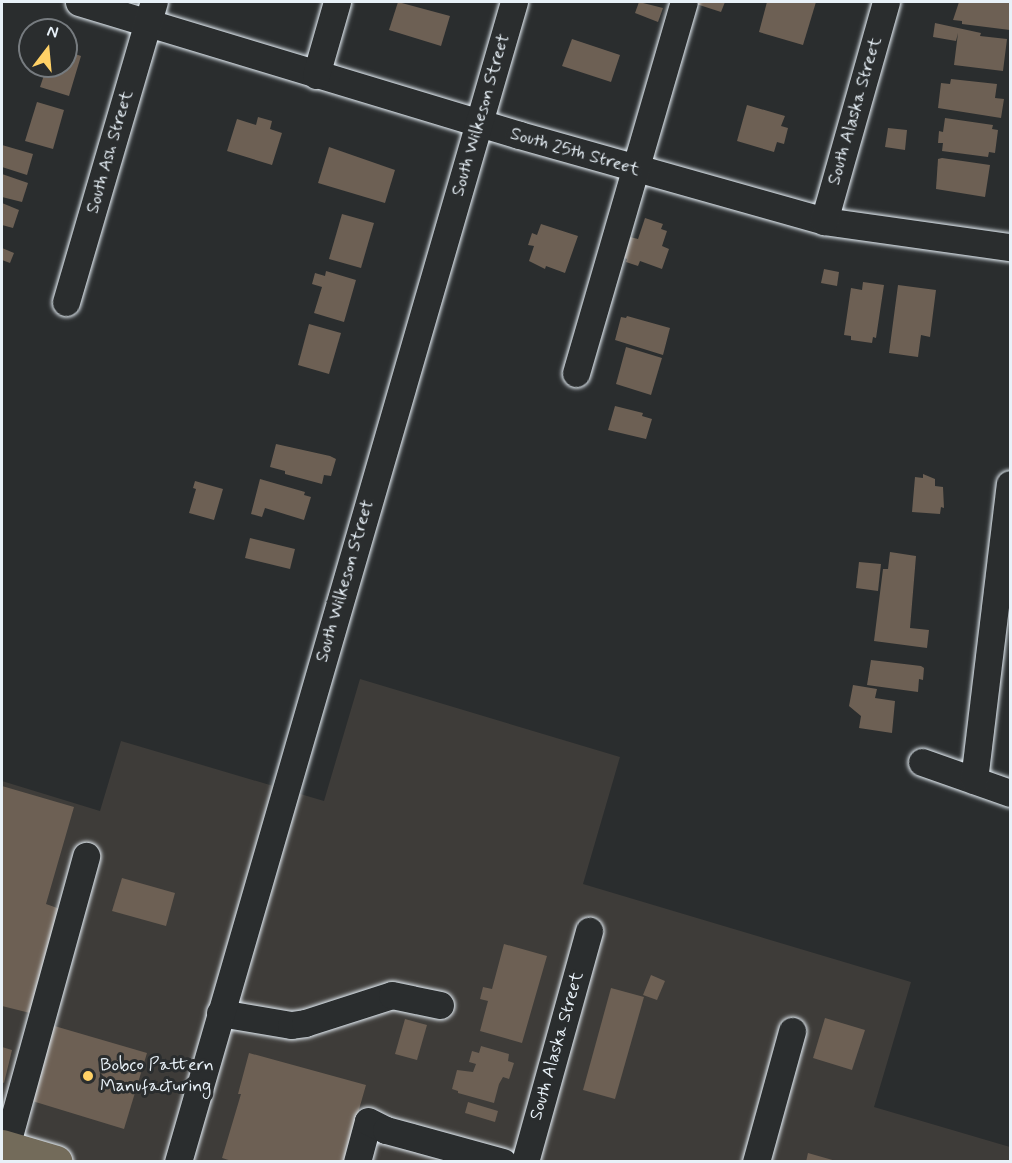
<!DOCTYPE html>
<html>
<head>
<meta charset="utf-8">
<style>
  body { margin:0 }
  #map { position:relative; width:1012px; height:1163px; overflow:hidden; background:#2a2d2e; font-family:Mynerve,sans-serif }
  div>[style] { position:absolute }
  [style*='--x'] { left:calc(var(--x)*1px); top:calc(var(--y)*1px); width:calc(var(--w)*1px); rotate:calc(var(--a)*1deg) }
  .built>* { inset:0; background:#3e3c39 }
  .building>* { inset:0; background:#6d6054 }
  .roads { filter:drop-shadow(0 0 2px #e8f1f8) drop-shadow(0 0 2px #e8f1f8) }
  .minor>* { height:27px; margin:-13.5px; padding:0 13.5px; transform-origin:13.5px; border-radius:13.5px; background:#2a2d2e }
  .major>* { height:33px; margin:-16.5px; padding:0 16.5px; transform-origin:16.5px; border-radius:16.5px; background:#736b5a }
  .dots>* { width:16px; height:16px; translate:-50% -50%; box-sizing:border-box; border:3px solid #2a2d2e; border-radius:50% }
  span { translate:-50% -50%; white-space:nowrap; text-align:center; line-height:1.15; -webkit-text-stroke:6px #2a2d2e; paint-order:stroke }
  .street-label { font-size:18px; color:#e8f1f8 }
  .poi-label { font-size:18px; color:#e8f1f8 }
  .left { translate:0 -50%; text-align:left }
  .frame { position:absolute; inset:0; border:3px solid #e8f1f8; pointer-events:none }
  .north { position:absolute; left:18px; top:18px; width:60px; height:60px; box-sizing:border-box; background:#2a2d2e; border:2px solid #767b7f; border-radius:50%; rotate:16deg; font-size:16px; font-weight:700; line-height:24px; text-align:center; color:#e8f1f8 }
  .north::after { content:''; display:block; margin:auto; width:21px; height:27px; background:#ffd166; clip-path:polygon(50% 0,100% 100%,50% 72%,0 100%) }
</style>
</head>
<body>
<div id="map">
  <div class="built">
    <i style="clip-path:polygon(360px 679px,620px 757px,583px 884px,911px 982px,874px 1107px,1010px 1147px,1010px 1161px,2px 1161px,2px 781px,100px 811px,121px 741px,324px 801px)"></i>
  </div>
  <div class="building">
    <i style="clip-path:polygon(398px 2px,450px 16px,441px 46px,389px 30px)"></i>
    <i style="clip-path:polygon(639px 2px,663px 8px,658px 22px,635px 13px)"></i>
    <i style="clip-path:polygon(690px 2px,725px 2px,721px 12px)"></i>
    <i style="clip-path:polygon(767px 2px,816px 2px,803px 45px,759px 32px)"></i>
    <i style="clip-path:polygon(959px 2px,1010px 2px,1010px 30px,962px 24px,962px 21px,953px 20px)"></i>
    <i style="clip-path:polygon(935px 23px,981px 33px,980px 36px,1007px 39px,1003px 71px,954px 65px,958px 33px,956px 41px,933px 37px)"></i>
    <i style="clip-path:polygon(572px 39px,620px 55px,611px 82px,562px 66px)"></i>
    <i style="clip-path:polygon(66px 51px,81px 56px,69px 96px,40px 87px,47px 66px,66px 66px)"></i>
    <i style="clip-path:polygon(951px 79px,997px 84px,995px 98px,1004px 99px,1001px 118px,938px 108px,941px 83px,950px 84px)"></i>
    <i style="clip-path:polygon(37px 102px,64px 110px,53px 149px,25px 141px)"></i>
    <i style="clip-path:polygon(747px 105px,785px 116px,781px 126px,788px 128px,784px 144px,777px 142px,774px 152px,737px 141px)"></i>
    <i style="clip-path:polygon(258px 117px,272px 121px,270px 129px,282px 133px,272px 165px,227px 151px,237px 119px,256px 125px)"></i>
    <i style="clip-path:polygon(945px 118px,993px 125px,992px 129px,998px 130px,995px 153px,989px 152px,988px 157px,942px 151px,943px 143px,938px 143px,939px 131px,943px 132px)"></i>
    <i style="clip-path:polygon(888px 128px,907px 130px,905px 150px,885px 147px)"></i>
    <i style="clip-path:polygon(2px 145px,33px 154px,27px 175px,2px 167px)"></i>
    <i style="clip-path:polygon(329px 147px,395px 170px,385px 203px,318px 183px)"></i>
    <i style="clip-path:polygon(942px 158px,990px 165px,985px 197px,936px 189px,938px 159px)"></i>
    <i style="clip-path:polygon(2px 174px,28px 183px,22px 202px,2px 197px)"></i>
    <i style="clip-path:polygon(2px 203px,19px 210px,13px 228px,2px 225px)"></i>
    <i style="clip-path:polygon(342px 214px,374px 223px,361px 268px,329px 259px)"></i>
    <i style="clip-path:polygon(645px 218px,663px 224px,661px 229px,667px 231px,662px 246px,669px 249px,662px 269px,640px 261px,638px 266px,626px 262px,627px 259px,620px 256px,626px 236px,638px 239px)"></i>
    <i style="clip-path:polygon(541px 224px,578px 236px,565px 273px,546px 266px,545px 269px,529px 261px,534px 246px,528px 245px,532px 233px,537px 235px)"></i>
    <i style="clip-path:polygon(2px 248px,14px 253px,10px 263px,2px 260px)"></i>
    <i style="clip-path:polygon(824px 269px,839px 272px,837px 286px,821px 283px)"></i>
    <i style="clip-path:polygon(326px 271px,356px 280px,344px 322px,314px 313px,322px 287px,312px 284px,315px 273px,325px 276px)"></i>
    <i style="clip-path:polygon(863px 282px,884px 285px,876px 338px,873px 337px,872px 343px,851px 340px,851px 336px,844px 335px,851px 288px,862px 290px)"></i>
    <i style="clip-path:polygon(898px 285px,936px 290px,930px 337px,921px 335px,918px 357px,889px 353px)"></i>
    <i style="clip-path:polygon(627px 316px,670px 328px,663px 355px,615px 340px,621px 317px,626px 318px)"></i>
    <i style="clip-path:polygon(309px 324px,341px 333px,329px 374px,298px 365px)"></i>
    <i style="clip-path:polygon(626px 347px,662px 358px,651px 395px,616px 384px)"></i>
    <i style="clip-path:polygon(615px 406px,643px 413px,642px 416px,652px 419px,646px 439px,608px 430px)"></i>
    <i style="clip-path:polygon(276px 444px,330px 456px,336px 459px,331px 476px,324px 475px,322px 484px,285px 474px,285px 471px,270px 467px)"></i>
    <i style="clip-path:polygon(923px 474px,935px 479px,935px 486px,943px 487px,944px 508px,941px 507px,940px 514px,912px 512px,915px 477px,923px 478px)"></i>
    <i style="clip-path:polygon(260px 479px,305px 492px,304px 495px,311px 497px,304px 520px,265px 508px,262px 517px,251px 514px)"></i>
    <i style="clip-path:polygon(195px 481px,223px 489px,214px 520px,189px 513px,196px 489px,193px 488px)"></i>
    <i style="clip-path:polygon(250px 538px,295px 549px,290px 569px,245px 558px)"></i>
    <i style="clip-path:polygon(890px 552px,916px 556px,910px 628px,929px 630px,927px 648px,874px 641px,883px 569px,888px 569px)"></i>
    <i style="clip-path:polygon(859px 562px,881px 564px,878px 591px,856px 588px)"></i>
    <i style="clip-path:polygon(871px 660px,921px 666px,924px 668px,923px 680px,919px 679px,918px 692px,867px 685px)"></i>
    <i style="clip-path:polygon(853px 685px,877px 689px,875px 698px,895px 701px,892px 733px,859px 728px,861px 716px,849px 706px)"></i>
    <i style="clip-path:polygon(2px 786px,74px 807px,46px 904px,60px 909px,30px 1013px,2px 1006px)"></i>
    <i style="clip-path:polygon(122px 878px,175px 893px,166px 926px,112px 911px)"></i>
    <i style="clip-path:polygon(504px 944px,547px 956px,522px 1043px,480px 1031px,488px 1001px,480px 999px,483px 987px,492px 989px)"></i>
    <i style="clip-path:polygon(651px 975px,665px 981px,657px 1000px,643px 995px)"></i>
    <i style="clip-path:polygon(611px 988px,644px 997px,615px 1099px,583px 1090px)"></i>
    <i style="clip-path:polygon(825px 1018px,865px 1030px,852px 1070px,813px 1058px)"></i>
    <i style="clip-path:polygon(405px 1019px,427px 1025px,417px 1060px,395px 1054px)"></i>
    <i style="clip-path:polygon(51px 1025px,147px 1053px,124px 1129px,29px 1100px)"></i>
    <i style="clip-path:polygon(481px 1046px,509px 1054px,508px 1061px,514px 1063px,509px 1079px,503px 1077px,499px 1084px,494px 1103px,458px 1093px,458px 1091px,452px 1089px,457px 1070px,473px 1072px,476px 1064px,469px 1062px,472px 1051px,479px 1053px)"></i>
    <i style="clip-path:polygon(2px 1047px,12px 1050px,4px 1083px,2px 1082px)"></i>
    <i style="clip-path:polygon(249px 1053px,366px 1085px,344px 1162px,235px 1162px,222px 1158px,241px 1094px,238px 1094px)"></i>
    <i style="clip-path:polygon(468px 1102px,498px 1111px,495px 1122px,465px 1113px)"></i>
    <i style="clip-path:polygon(808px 1153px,836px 1161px,836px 1162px,806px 1162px)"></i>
  </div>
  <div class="roads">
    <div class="minor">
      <i style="--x:79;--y:2;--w:460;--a:16.8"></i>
      <i style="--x:519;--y:135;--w:317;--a:15.7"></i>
      <i style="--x:824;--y:221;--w:188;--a:8"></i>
      <i style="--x:316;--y:75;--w:76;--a:-74"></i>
      <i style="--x:824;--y:221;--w:228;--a:-74.2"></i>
      <i style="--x:66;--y:302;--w:313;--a:-73.7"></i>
      <i style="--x:576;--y:373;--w:386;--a:-73.8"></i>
      <i style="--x:922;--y:762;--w:93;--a:19.4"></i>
      <i style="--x:974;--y:780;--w:298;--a:-83.1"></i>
      <i style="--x:220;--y:1013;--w:72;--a:9.6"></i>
      <i style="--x:291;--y:1025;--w:14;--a:-8"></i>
      <i style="--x:305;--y:1023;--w:91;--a:-17.8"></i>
      <i style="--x:392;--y:995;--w:49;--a:11.8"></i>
      <i style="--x:6;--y:1147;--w:302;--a:-74.6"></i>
      <i style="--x:178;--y:1162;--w:1208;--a:-73.85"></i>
      <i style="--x:357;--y:1162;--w:42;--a:-75"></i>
      <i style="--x:368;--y:1121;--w:20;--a:27"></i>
      <i style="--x:386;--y:1130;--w:121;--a:15.3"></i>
      <i style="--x:525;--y:1162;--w:240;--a:-74.5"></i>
      <i style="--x:756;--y:1162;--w:136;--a:-74.6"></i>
    </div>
    <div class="major">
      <i style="--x:2;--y:1146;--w:56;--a:16.5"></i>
    </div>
  </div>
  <div class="dots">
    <i style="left:88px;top:1076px;background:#ffd166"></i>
  </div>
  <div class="street-label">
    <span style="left:855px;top:111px;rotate:-74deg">South Alaska Street</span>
    <span style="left:481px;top:115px;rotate:-74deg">South Wilkeson Street</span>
    <span style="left:110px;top:152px;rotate:-74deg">South Ash Street</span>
    <span style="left:575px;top:152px;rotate:16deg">South 25th Street</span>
    <span style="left:345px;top:581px;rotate:-74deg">South Wilkeson Street</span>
    <span style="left:557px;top:1046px;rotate:-74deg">South Alaska Street</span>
  </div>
  <div class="poi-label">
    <span class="left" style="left:100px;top:1076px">Bobco Pattern<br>Manufacturing</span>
  </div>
  <div class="frame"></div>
  <div class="north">N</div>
</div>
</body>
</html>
